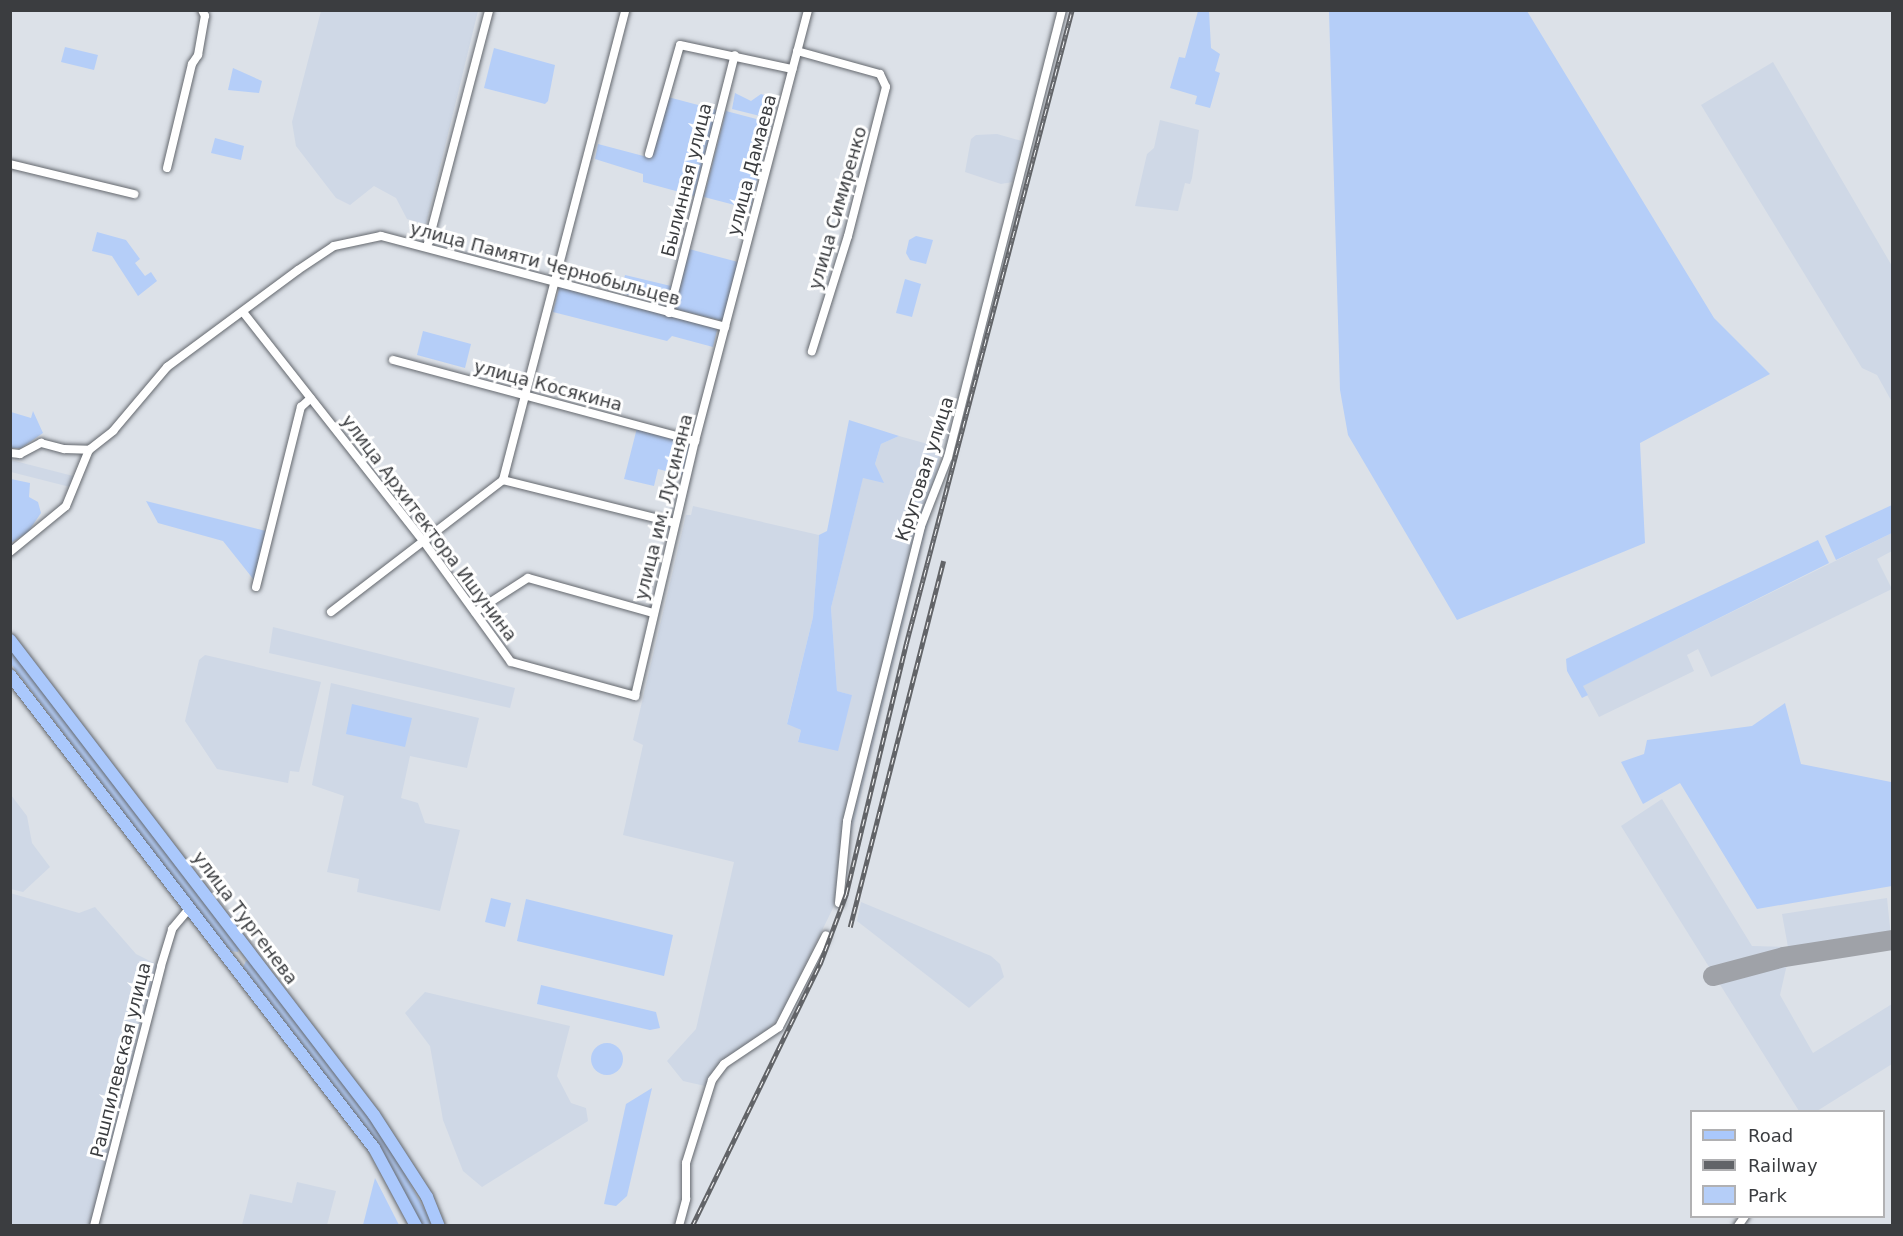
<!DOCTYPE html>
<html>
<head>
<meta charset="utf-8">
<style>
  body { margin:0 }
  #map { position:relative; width:1903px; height:1236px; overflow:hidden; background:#dce1e8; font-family:"DejaVu Sans",sans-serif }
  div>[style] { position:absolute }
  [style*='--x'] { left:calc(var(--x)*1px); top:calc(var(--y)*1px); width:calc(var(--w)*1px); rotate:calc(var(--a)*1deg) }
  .built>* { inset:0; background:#cfd8e6 }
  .green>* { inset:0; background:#b5cef8 }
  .round { border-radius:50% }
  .taxiway>* { height:20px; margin:-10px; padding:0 10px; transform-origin:10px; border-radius:10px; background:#9fa2a8 }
  .roads { filter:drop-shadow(0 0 2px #64686e) drop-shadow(0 0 2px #64686e) }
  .minor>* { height:8px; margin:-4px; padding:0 4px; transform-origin:4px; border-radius:4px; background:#fff }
  .primary>* { height:12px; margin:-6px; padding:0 6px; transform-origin:6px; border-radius:6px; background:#aac8fc }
  .rail>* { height:4.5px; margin-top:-2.25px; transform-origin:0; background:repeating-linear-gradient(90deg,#fff 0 7px,#626468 0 14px); box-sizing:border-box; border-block:2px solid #626468 }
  span { translate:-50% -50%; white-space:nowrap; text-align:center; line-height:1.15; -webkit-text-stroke:6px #fff; paint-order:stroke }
  .street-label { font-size:18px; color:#3b3d40 }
  .frame { position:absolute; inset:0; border:12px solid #3b3d40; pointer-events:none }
  .legend { position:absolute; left:1690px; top:1110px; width:195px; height:108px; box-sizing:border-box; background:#fff; border:2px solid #b1b1b3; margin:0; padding:8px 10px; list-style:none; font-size:18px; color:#3b3d40 }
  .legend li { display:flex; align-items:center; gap:12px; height:30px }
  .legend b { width:30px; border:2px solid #b1b1b3 }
</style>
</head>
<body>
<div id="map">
  <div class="built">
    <i style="clip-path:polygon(321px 11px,478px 11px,426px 224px,407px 219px,396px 198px,374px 186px,350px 205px,336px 198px,296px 146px,292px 122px)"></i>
    <i style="clip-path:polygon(1773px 62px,1892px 266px,1892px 402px,1877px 375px,1862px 368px,1701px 105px)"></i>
    <i style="clip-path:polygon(1160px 120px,1199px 130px,1192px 178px,1190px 184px,1185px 183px,1178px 211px,1135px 206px,1147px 154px,1154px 148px)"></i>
    <i style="clip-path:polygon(997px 134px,1022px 141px,1012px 182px,1001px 184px,965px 172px,971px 139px,976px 135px)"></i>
    <i style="clip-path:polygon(899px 436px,942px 448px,932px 491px,935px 496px,833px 908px,780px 1016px,765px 1033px,717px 1065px,705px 1086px,683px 1081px,667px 1061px,696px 1029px,734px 862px,623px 835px,643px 745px,633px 740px,686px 515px,691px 515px,693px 506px,819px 535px,813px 617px,787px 723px,801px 730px,798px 741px,852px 695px,837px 691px,831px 608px,863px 477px,875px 464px,881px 444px)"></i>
    <i style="clip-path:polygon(11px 460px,77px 477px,74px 488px,11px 472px)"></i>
    <i style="clip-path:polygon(1892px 533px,1892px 551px,1877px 559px,1892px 589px,1711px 677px,1698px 649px,1687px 655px,1694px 671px,1599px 717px,1582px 686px)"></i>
    <i style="clip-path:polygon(273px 627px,515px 688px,510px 708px,269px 653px)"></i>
    <i style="clip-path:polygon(205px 655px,321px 682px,299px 772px,290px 771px,288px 783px,217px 769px,185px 721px,199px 660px)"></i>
    <i style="clip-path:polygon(331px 683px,479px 718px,467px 768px,410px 756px,401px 798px,418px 803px,425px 823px,460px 830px,440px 911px,357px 892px,359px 879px,327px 872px,344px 796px,312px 785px)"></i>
    <i style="clip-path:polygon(11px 795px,27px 816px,32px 843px,50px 867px,23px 892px,11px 889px)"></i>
    <i style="clip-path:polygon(1662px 799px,1752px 946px,1788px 947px,1782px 914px,1887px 898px,1892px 947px,1787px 964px,1780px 995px,1813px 1053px,1892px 1004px,1892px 1064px,1817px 1111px,1799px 1111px,1621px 826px)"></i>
    <i style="clip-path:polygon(10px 893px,79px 913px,95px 907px,136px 954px,158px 965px,91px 1225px,11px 1225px)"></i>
    <i style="clip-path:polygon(861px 902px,991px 956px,1000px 964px,1004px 977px,969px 1008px,857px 921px)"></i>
    <i style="clip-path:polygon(425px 992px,570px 1026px,557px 1076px,571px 1103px,586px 1108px,588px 1121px,482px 1187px,463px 1171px,443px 1120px,430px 1046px,405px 1013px)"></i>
    <i style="clip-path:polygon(297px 1182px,336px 1191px,327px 1225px,242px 1225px,250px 1194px,292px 1203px)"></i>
  </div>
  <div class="green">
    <i style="clip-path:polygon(1198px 11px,1209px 11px,1211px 48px,1220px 54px,1215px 71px,1220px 73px,1210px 108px,1195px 104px,1197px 96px,1170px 88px,1179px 57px,1185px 58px)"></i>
    <i style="clip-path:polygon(1329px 11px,1527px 11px,1714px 318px,1770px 374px,1640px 443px,1645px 543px,1457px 620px,1348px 435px,1340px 390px)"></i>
    <i style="clip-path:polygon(65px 47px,98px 55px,94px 70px,61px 62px)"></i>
    <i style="clip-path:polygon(494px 48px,555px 65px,548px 101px,545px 104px,484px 88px)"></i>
    <i style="clip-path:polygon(233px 68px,262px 81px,259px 93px,228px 90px)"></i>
    <i style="clip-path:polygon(735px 93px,751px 101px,761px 94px,774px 98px,768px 118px,732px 109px)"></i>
    <i style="clip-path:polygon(668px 97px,717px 110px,694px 196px,643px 182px,643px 174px,595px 159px,598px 144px,651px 158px)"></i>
    <i style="clip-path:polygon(726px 111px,772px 123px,750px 209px,704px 197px)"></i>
    <i style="clip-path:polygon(215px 138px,244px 146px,241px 160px,211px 153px)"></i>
    <i style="clip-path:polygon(97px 232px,126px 240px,140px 259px,135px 263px,145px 276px,151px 272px,157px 281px,138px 296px,112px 256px,92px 251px)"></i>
    <i style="clip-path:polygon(916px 236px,933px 240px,926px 264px,910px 260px,906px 253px,909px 240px)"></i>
    <i style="clip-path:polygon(689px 249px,738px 262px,723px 321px,675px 309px)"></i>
    <i style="clip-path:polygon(625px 275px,671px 286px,666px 305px,620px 293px)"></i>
    <i style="clip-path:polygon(905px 279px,921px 284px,912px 317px,896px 313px)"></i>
    <i style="clip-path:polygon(560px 285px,718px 326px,713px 347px,672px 336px,667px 341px,553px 312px)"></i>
    <i style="clip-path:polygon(423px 331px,471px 344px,465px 368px,417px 355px)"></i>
    <i style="clip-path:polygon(33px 411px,43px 433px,21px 448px,11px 448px,11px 412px,31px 418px)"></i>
    <i style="clip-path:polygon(849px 420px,899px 436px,881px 444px,875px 464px,884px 483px,863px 478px,831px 608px,837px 691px,852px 695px,838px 751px,798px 742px,801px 730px,787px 724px,813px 617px,819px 535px,827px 531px)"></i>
    <i style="clip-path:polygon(637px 428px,690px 441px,682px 475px,658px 469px,654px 486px,624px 479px)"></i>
    <i style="clip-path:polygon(11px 479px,30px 483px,29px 497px,38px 502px,41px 513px,28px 532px,11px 543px)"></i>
    <i style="clip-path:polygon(146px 501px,266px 531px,254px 580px,223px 541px,158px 523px)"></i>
    <i style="clip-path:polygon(1892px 505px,1892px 533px,1836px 560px,1825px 536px)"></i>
    <i style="clip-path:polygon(1818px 540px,1829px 563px,1583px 686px,1588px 695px,1582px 698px,1567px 671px,1566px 659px)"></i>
    <i style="clip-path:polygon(10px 649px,239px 946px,238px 952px,231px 951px,203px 917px,11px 664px)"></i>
    <i style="clip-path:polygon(1785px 703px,1801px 764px,1891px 782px,1892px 886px,1757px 909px,1680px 783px,1643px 804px,1621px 762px,1644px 754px,1647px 740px,1752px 726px)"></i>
    <i style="clip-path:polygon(352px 704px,412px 718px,405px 747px,346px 734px)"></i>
    <i style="clip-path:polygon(491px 898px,511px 903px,505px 927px,485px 922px)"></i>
    <i style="clip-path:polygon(526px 899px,673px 935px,664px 976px,517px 941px)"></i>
    <i style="clip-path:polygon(246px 961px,251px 961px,385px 1139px,433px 1225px,422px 1225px,378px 1144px,243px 967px)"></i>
    <i style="clip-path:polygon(541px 985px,656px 1012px,660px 1028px,650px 1030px,537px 1004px)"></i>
    <i class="round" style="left:591px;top:1043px;width:32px;height:32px"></i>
    <i style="clip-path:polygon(652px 1088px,627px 1196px,616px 1206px,604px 1204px,626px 1104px)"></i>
    <i style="clip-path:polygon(375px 1178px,399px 1225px,363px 1225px)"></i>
  </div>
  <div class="taxiway">
    <i style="--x:1713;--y:976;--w:73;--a:-15"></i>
    <i style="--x:1784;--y:957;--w:109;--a:-8.9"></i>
  </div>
  <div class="roads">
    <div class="minor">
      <i style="--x:797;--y:51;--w:86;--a:15.5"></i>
      <i style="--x:880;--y:74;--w:14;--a:65"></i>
      <i style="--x:886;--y:87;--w:154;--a:104.3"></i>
      <i style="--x:848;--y:236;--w:121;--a:107.4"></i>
      <i style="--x:649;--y:154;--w:113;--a:-74.1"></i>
      <i style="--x:680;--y:45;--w:115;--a:12.1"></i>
      <i style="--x:10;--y:164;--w:128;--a:13.6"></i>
      <i style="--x:167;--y:168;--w:107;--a:-76.5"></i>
      <i style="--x:192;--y:64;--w:11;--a:-56"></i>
      <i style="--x:198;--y:55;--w:40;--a:-80"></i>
      <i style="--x:205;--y:16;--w:7;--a:-117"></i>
      <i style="--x:427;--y:247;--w:245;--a:-75.3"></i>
      <i style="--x:243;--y:312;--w:293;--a:51.8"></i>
      <i style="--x:424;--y:542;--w:148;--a:54.1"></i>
      <i style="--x:511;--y:662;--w:129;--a:15.3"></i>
      <i style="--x:635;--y:696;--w:262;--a:-76.8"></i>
      <i style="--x:695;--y:441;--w:446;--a:-75.3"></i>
      <i style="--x:669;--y:313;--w:266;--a:-75.7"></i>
      <i style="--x:393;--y:360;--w:313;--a:15"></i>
      <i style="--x:10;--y:453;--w:10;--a:6"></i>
      <i style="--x:20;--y:454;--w:24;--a:-28"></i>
      <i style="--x:41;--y:443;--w:24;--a:15"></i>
      <i style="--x:64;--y:449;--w:25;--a:2"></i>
      <i style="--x:89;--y:450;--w:31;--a:-38"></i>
      <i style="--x:113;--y:431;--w:84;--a:-49.8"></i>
      <i style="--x:167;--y:367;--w:163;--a:-36.5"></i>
      <i style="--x:298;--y:270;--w:43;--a:-33.7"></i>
      <i style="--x:334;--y:246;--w:48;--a:-12"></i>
      <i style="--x:381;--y:236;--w:356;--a:14.8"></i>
      <i style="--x:503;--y:480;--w:177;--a:14"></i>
      <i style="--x:10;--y:552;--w:72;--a:-39.4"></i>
      <i style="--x:66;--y:506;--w:61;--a:-67.7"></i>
      <i style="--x:256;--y:587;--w:186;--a:-76"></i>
      <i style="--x:301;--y:407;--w:13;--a:-42"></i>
      <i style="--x:331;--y:612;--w:217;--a:-37.5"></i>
      <i style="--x:503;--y:480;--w:486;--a:-75.4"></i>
      <i style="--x:475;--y:612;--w:63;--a:-32.7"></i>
      <i style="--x:528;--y:578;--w:130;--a:15.6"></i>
      <i style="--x:839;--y:903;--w:82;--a:-84.4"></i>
      <i style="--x:847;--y:821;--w:304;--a:-75.9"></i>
      <i style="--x:921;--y:526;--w:74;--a:-68.6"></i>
      <i style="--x:948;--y:457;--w:461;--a:-75.7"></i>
      <i style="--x:94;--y:1226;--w:268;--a:-75.5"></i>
      <i style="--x:161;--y:966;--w:39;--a:-73"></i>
      <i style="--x:172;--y:929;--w:26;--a:-50"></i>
      <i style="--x:679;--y:1226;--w:28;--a:-75"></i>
      <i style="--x:686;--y:1199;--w:36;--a:-90"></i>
      <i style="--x:686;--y:1163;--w:87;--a:-72.6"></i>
      <i style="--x:712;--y:1080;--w:20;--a:-53"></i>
      <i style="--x:724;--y:1064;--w:66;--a:-33.9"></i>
      <i style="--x:779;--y:1027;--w:103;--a:-62.9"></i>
      <i style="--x:1738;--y:1226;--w:12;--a:-55"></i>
    </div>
    <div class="primary">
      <i style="--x:10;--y:640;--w:598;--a:52.54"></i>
      <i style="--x:374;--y:1115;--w:98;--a:57.1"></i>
      <i style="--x:427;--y:1197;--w:31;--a:68"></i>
      <i style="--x:10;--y:675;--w:597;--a:52.42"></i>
      <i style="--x:374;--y:1148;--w:89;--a:61.7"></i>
    </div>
  </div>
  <div class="rail">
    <i style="--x:850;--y:927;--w:378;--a:-75.7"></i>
    <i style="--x:692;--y:1226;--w:292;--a:-64"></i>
    <i style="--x:820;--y:964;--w:75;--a:-69.6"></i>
    <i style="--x:846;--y:894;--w:257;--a:-76.5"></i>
    <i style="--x:906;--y:644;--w:655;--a:-75.33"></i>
  </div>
  <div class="street-label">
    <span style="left:752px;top:165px;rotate:-75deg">улица Дамаева</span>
    <span style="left:687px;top:180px;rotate:-76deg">Былинная улица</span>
    <span style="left:838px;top:208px;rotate:-74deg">улица Симиренко</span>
    <span style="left:545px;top:264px;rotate:15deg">улица Памяти Чернобыльцев</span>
    <span style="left:548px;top:386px;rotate:15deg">улица Косякина</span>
    <span style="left:925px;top:469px;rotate:-72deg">Круговая улица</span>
    <span style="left:664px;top:507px;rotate:-76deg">улица им. Лусиняна</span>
    <span style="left:429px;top:528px;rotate:53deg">улица Архитектора Ишунина</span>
    <span style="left:245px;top:918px;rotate:53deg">улица Тургенева</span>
    <span style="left:121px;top:1060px;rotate:-76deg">Рашпилевская улица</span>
  </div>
  <div class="frame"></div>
  <ul class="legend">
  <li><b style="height:8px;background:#aac8fc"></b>Road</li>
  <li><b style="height:8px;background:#626468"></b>Railway</li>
  <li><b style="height:16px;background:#b5cef8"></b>Park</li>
  </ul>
</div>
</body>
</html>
